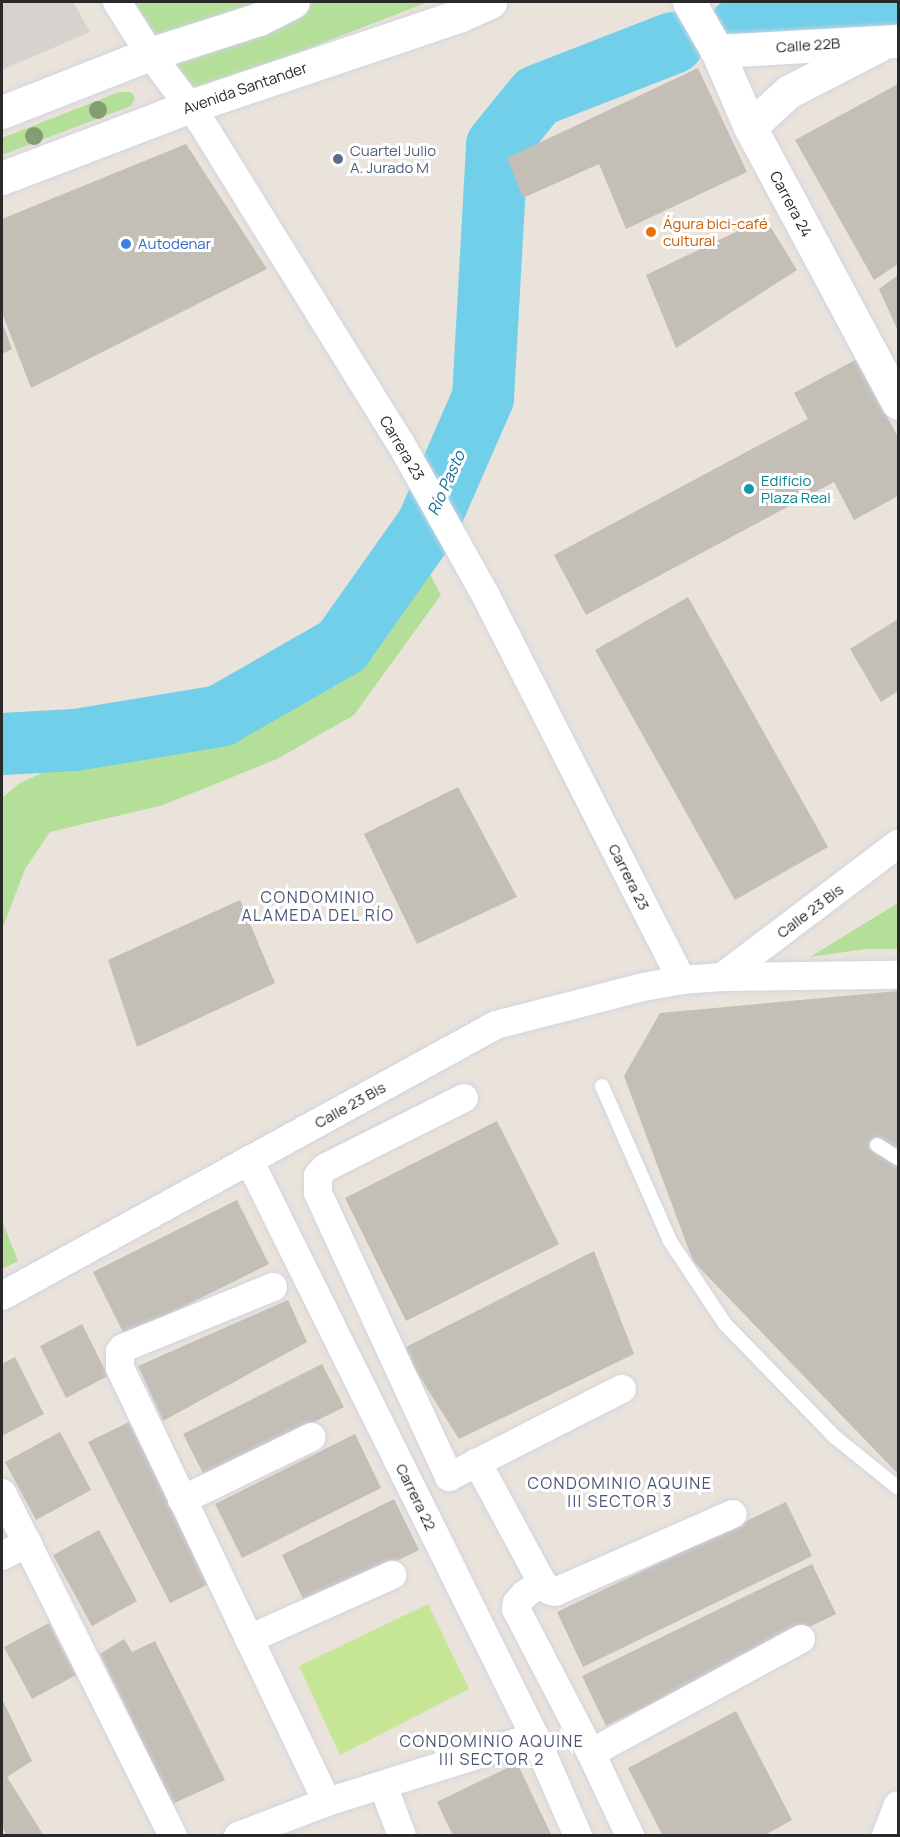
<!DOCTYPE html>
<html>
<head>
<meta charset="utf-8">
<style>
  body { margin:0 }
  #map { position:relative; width:900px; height:1837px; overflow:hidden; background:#eae3db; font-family:Manrope,sans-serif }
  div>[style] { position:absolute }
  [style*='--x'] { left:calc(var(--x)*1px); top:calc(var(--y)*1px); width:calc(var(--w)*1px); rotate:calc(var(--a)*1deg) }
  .green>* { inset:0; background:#b4df99 }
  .pitch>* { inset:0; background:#c7e695 }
  .plaza>* { inset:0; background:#d7d2cd }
  .river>* { height:62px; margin:-31px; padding:0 31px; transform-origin:31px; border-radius:31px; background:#71cfe9 }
  .building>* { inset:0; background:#c3beb6 }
  .roads { filter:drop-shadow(0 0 2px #d0d4e1) drop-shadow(0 0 2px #d0d4e1) }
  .service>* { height:14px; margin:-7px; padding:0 7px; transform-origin:7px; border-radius:7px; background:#fff }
  .minor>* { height:28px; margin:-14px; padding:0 14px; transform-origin:14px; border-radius:14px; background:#fff }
  .tertiary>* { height:33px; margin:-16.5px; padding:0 16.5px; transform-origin:16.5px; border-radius:16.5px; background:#fff }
  .secondary>* { height:33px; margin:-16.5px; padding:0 16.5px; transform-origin:16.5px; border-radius:16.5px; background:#fff }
  .trees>* { width:18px; height:18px; margin:-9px; border-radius:50%; background:#839c72 }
  .dots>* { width:16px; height:16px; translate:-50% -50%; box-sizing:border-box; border:3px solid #fff; border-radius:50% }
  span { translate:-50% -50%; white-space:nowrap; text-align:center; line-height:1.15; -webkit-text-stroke:6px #fff; paint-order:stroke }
  .street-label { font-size:15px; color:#292929 }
  .service-label { font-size:15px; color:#4e5e75 }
  .left { translate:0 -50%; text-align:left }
  .food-label { font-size:15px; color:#c56008 }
  .shop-label { font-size:15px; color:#366cbe }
  .culture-label { font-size:15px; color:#0d838f }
  .water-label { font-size:16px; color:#126c93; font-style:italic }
  .neighbourhood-label { font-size:16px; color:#4b5577; letter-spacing:1.5px }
  .frame { position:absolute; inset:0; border:3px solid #292929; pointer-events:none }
</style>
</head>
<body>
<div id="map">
  <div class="green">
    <i style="clip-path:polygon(127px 2px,260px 2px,153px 40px)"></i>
    <i style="clip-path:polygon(308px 2px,428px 2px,196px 92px,168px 62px)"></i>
    <i style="clip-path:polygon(119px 92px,131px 92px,135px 98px,131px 106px,2px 155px,2px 138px)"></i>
    <i style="clip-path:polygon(421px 557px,441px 595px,354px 715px,277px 759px,163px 805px,50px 832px,25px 869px,2px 930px,2px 798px,20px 783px,65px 762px,177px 748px,287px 709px,339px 684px)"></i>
    <i style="clip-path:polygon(898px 903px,898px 949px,866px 949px,810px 957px)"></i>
    <i style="clip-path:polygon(2px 1188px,3px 1223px,18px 1261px,2px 1269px)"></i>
  </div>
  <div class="pitch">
    <i style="clip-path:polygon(428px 1604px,469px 1689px,340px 1755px,299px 1666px)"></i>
  </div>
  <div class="plaza">
    <i style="clip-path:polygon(2px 2px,73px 2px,90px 32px,2px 70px)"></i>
  </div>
  <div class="river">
    <i style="--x:739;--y:28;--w:49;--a:-24"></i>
    <i style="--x:784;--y:8;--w:91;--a:-3.8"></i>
    <i style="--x:2;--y:744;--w:73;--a:-3.1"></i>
    <i style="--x:75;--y:740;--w:147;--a:-9.4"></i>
    <i style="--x:220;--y:716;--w:141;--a:-29.8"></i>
    <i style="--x:342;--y:646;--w:147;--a:-54.7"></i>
    <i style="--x:427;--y:526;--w:140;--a:-66.4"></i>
    <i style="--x:483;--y:398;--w:253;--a:-86.8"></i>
    <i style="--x:497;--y:145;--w:63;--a:-50.8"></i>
    <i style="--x:537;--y:96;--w:146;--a:-21.3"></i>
  </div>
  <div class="building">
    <i style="clip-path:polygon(698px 68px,747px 172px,626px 229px,599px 164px,523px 198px,507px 158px)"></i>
    <i style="clip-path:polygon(898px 84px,898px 264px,874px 280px,795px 140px)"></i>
    <i style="clip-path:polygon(186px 144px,267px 269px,31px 388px,2px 313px,2px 219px)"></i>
    <i style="clip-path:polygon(765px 218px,797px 270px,676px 348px,646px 275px)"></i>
    <i style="clip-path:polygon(898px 275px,898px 331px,879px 289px)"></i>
    <i style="clip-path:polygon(2px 322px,12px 349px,2px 354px)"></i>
    <i style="clip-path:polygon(857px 359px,898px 437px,898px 496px,854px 520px,834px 482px,586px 615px,554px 555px,808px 419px,794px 393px)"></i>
    <i style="clip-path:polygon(688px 597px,828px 847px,735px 900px,595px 650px)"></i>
    <i style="clip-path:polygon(898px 619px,898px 691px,881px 702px,850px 649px)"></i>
    <i style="clip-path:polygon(458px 787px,517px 897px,417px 944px,364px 834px)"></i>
    <i style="clip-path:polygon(240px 900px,275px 983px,137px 1047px,108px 960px)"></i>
    <i style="clip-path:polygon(898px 991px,898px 1474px,693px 1261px,624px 1076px,660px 1013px)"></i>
    <i style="clip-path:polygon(497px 1121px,559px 1244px,406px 1321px,345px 1198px)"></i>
    <i style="clip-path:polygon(237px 1200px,269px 1264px,125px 1336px,93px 1272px)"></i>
    <i style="clip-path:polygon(594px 1251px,634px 1354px,459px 1439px,402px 1349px)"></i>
    <i style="clip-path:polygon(288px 1300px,307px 1342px,163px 1421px,138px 1366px)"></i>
    <i style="clip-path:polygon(82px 1324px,108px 1376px,66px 1398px,40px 1346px)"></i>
    <i style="clip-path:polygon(15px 1357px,44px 1414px,2px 1436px,2px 1364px)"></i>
    <i style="clip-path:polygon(322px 1364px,344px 1407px,205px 1477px,183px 1434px)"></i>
    <i style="clip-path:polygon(129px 1422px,211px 1583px,170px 1603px,88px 1442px)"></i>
    <i style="clip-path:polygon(60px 1432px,91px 1490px,36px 1520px,5px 1462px)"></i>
    <i style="clip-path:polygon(355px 1434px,381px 1488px,242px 1558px,215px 1504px)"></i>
    <i style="clip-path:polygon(394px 1499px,419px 1550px,306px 1605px,282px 1555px)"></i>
    <i style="clip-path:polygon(786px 1502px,812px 1556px,583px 1667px,557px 1612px)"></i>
    <i style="clip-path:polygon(99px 1530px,137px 1601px,92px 1626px,53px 1555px)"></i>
    <i style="clip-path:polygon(812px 1564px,836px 1614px,606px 1726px,582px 1676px)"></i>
    <i style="clip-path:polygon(49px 1623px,76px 1675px,32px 1699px,4px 1647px)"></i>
    <i style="clip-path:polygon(124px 1639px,132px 1652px,155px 1641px,225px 1780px,172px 1804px,100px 1654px)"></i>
    <i style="clip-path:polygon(2px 1699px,32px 1761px,7px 1777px,44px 1836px,6px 1836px,2px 1825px)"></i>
    <i style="clip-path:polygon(736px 1711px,792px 1820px,763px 1836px,663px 1836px,628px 1768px)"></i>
    <i style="clip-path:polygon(517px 1763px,552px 1836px,453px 1836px,437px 1802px)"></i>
  </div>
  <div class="roads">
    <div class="service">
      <i style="--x:602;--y:1086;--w:169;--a:66.3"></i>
      <i style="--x:670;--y:1241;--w:100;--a:56.5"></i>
      <i style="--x:725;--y:1324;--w:158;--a:45.8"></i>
      <i style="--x:835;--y:1437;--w:81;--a:39"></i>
      <i style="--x:877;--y:1145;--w:25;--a:32"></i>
    </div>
    <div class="minor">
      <i style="--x:117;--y:2;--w:62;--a:57.6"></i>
      <i style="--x:150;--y:54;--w:83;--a:52.9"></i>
      <i style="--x:200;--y:120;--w:379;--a:58.2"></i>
      <i style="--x:400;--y:442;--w:176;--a:60.8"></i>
      <i style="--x:486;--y:596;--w:431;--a:63"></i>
      <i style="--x:722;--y:977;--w:221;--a:-37.1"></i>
      <i style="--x:464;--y:1098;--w:156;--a:153.3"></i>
      <i style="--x:325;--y:1168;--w:11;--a:131"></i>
      <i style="--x:318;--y:1176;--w:17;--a:90"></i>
      <i style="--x:318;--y:1193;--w:313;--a:65.2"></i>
      <i style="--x:449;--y:1477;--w:194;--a:-27"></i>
      <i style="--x:249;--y:1160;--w:644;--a:63.63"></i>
      <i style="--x:535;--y:1737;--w:108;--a:66.5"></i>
      <i style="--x:273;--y:1287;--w:162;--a:157.9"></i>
      <i style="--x:123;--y:1348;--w:5;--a:127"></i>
      <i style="--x:120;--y:1352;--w:16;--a:90"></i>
      <i style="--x:120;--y:1368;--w:481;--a:64.5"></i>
      <i style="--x:2;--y:1296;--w:563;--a:-28.75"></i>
      <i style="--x:496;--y:1025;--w:152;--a:-14.5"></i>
      <i style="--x:643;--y:987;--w:40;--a:-10"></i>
      <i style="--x:682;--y:980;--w:40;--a:-4.3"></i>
      <i style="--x:722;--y:977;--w:176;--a:-0.7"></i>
      <i style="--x:477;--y:1462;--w:136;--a:61.6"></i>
      <i style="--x:542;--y:1582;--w:11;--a:49"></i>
      <i style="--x:549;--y:1590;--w:6;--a:18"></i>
      <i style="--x:555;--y:1592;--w:194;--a:-23.7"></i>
      <i style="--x:2;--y:1493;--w:383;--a:63.5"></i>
      <i style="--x:182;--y:1500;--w:144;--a:-25.9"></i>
      <i style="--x:2;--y:1556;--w:29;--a:-27"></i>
      <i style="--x:542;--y:1582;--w:22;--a:144"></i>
      <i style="--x:524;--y:1595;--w:11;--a:131"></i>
      <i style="--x:517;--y:1603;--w:6;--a:99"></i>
      <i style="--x:516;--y:1609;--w:162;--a:62.5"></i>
      <i style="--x:591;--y:1753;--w:239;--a:-28.5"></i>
      <i style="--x:249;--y:1639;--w:157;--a:-24.1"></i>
      <i style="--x:591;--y:1753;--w:92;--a:64.8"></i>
      <i style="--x:383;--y:1785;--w:54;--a:69.6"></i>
      <i style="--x:238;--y:1836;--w:95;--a:-20.9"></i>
      <i style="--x:327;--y:1802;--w:218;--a:-17.4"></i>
      <i style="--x:886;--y:1836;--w:33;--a:-69"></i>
    </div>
    <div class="tertiary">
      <i style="--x:717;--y:51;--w:83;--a:66.5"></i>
      <i style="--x:750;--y:127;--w:313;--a:61.8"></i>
    </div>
    <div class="secondary">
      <i style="--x:689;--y:2;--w:56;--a:60.3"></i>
      <i style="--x:717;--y:51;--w:181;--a:-3.2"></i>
      <i style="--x:2;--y:112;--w:159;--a:-21.4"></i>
      <i style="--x:150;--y:54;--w:114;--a:-17.8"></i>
      <i style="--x:259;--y:19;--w:38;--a:-27"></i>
      <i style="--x:750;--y:127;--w:52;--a:-42.6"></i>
      <i style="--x:788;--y:92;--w:102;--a:-27.3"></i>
      <i style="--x:2;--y:178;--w:202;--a:-20.9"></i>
      <i style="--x:191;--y:106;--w:285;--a:-18.6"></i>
      <i style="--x:461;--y:15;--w:32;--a:-24"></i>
    </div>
  </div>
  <div class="trees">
    <i style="left:98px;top:110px"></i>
    <i style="left:34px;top:136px"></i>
  </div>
  <div class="dots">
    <i style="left:338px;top:159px;background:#5c6f8a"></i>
    <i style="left:651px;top:232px;background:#e8710a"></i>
    <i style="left:126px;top:244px;background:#3f7fe0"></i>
    <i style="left:749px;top:489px;background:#0f9aa8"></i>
  </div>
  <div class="street-label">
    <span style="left:808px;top:45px;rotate:-4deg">Calle 22B</span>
    <span style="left:245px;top:88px;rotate:-19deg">Avenida Santander</span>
    <span style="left:791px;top:204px;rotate:62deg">Carrera 24</span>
    <span style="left:402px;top:448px;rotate:59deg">Carrera 23</span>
    <span style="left:629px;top:877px;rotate:63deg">Carrera 23</span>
    <span style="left:810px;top:911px;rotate:-37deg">Calle 23 Bis</span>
    <span style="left:350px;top:1105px;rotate:-29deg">Calle 23 Bis</span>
    <span style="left:416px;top:1497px;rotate:64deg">Carrera 22</span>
  </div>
  <div class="service-label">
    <span class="left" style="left:350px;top:159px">Cuartel Julio<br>A. Jurado M</span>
  </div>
  <div class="food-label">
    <span class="left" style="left:663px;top:232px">Águra bici-café<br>cultural</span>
  </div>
  <div class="shop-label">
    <span class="left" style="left:138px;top:244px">Autodenar</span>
  </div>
  <div class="culture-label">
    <span class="left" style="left:761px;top:489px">Edificio<br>Plaza Real</span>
  </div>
  <div class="water-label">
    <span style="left:446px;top:483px;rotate:-66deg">Río Pasto</span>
  </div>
  <div class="neighbourhood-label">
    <span style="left:318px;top:906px">CONDOMINIO<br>ALAMEDA DEL RÍO</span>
    <span style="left:620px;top:1492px">CONDOMINIO AQUINE<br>III SECTOR 3</span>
    <span style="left:492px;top:1750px">CONDOMINIO AQUINE<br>III SECTOR 2</span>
  </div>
  <div class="frame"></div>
</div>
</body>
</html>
